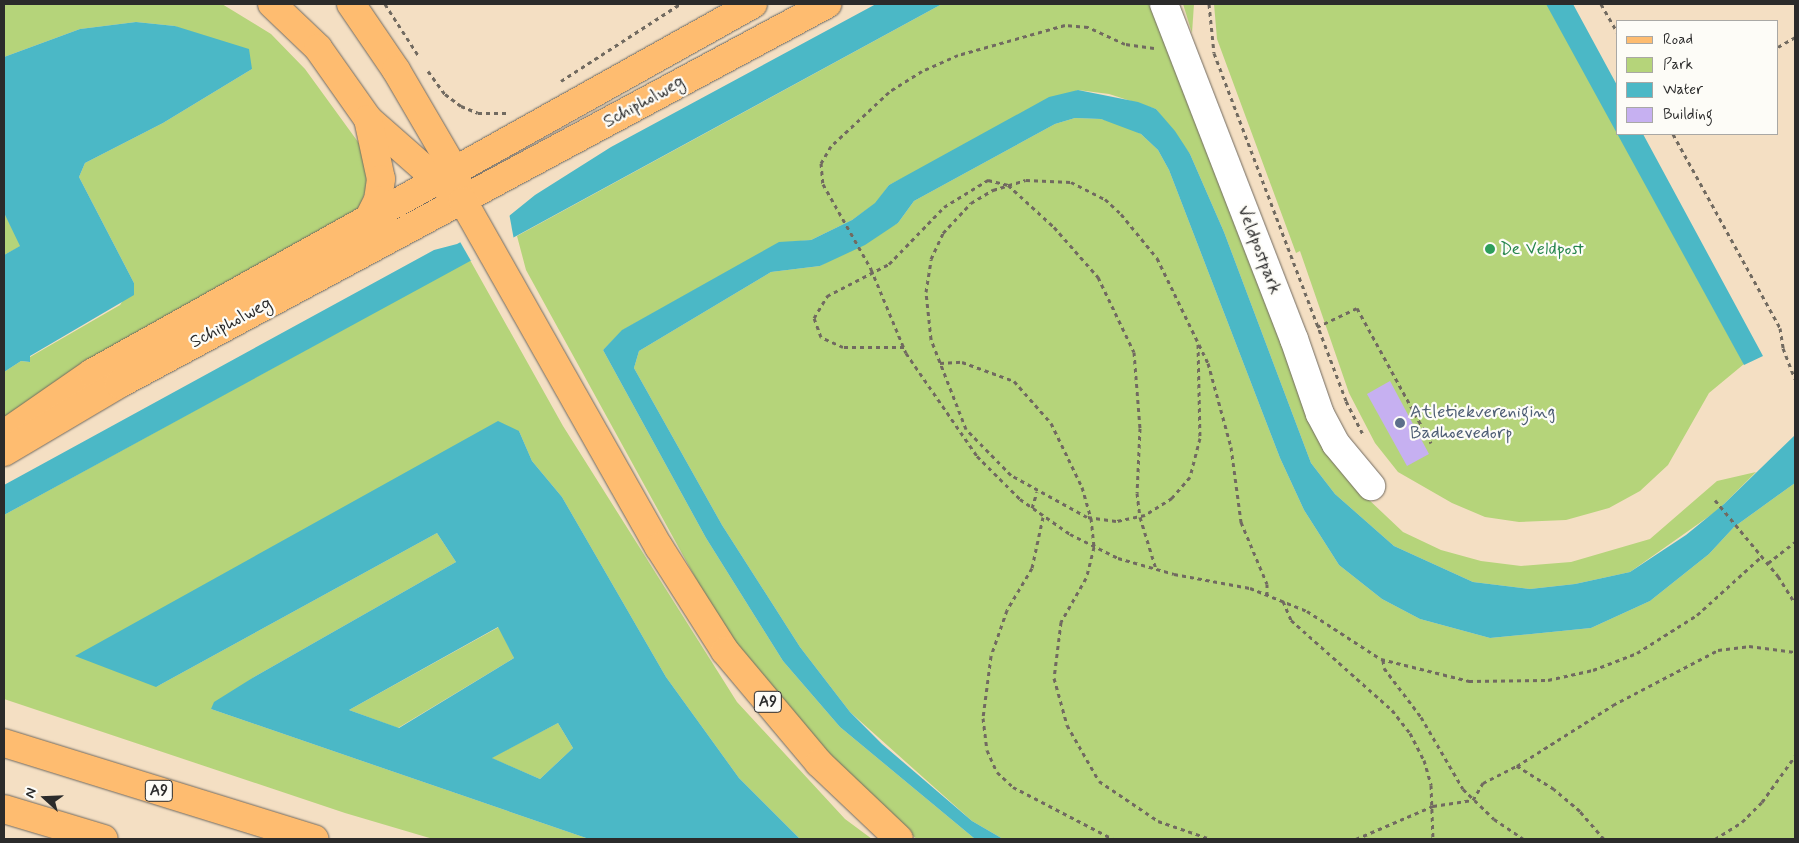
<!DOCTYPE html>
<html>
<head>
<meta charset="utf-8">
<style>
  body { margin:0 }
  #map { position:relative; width:1799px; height:843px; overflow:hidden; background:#f4dfc3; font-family:Mynerve,sans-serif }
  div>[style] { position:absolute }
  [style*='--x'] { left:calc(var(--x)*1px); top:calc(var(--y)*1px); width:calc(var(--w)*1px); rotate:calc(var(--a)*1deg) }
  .green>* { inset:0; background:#b5d47a }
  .water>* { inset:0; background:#4bb8c6 }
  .pier>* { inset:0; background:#f4dfc3 }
  .building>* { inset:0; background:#c6b0f1 }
  .path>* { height:3px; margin-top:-1.5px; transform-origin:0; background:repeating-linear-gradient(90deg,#716a60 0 4px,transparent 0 8px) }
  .roads { filter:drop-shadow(0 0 1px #716a60) drop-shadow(0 0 1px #716a60) }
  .minor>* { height:28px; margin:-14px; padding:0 14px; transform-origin:14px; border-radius:14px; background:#fff }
  .major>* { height:28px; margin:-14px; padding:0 14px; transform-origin:14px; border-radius:14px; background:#febc70 }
  .highway>* { height:28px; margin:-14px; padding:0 14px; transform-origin:14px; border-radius:14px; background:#febc70 }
  .dots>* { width:14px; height:14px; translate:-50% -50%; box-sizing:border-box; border:2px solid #fdfcf7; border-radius:50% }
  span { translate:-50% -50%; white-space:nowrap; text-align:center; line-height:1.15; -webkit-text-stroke:4.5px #fdfcf7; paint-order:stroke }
  .shield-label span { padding:1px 4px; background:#fdfcf7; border:1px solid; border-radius:4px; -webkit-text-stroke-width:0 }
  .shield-label { font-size:16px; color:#2b2b2b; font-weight:700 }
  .street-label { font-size:18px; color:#2b2b2b }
  .leisure-label { font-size:18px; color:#27864d }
  .left { translate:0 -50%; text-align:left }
  .service-label { font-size:18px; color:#4e5e75 }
  .frame { position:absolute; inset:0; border:5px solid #2b2b2b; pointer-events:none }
  .legend { position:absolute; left:1616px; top:20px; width:162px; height:115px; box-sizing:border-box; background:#fdfcf7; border:1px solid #a9a8a5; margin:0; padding:6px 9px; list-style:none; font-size:15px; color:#2b2b2b }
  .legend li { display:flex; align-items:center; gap:10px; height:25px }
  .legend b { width:25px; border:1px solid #a9a8a5 }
  .north { position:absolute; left:20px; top:773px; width:50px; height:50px; -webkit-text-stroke:4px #fdfcf7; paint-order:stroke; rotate:290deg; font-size:14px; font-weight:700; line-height:20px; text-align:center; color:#2b2b2b }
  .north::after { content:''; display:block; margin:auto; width:18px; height:22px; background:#2b2b2b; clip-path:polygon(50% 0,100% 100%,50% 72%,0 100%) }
</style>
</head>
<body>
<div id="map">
  <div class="green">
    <i style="clip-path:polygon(4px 4px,222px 4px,271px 34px,305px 69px,361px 146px,369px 180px,360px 207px,347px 222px,4px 428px,4px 372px,21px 361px,29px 362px,30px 357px,120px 305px,134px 283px,79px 177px,85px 163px,163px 123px,252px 69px,175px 26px,136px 22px,80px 29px,4px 57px)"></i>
    <i style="clip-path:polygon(942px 4px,1150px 4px,1167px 29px,1349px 481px,1403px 532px,1441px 550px,1481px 561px,1521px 566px,1571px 562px,1650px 539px,1717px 481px,1756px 472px,1718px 510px,1630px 572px,1575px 584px,1530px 589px,1473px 582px,1394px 546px,1335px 494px,1311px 463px,1224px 232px,1190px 154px,1156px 109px,1109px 94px,1078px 90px,889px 185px,876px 203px,852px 220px,811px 240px,779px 243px,623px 330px,603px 350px,706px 538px,783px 661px,840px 727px,975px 839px,917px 839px,890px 819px,828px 763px,734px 648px,526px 270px,517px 236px)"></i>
    <i style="clip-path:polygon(1183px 4px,1194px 4px,1192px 33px)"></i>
    <i style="clip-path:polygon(1214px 4px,1547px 4px,1744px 364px,1709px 393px,1668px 465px,1640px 491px,1609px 508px,1566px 520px,1519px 522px,1485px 517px,1452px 503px,1398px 472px,1375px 443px,1349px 393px,1300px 251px,1296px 253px,1217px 39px)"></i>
    <i style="clip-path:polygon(1075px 118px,1101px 119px,1124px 125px,1141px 134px,1158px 150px,1169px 170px,1280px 458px,1304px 510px,1339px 565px,1382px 599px,1420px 619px,1490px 638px,1591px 628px,1650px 601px,1709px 554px,1734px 527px,1795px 483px,1795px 839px,1003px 839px,972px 821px,850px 712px,800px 647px,722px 525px,634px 368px,639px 351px,771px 272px,820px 266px,898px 223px,914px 201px,1055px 124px)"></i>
    <i style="clip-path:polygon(4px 213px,21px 246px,4px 255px)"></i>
    <i style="clip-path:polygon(470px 260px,563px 426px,737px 702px,845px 819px,872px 839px,800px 839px,739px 778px,666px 677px,562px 497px,532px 461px,519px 431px,156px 687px,437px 533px,456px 562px,254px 677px,211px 709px,589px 839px,433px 839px,345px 813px,4px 699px,4px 515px)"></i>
    <i style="clip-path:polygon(499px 627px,514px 658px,398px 728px,349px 710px)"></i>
    <i style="clip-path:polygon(558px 723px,573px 748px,540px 779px,491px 758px)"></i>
  </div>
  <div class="water">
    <i style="clip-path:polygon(876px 4px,942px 4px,4px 515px,4px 485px,434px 250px,457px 244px,509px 216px,535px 195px,611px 147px)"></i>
    <i style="clip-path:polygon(1546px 4px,1573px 4px,1618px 87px,1618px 134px,1643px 134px,1763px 356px,1744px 365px)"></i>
    <i style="clip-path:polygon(136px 22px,175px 26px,249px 49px,252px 69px,163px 123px,85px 163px,79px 177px,134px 283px,134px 295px,30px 356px,30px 362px,21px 361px,4px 372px,4px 255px,20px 246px,4px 213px,4px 57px,80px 29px)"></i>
    <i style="clip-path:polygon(1078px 90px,1138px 102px,1156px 109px,1175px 131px,1190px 154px,1224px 232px,1311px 463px,1335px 494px,1394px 546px,1473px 582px,1530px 589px,1575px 584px,1630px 572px,1686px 535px,1724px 504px,1795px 435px,1795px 483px,1734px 527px,1709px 554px,1650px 601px,1591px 628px,1490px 638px,1420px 619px,1382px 599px,1339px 565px,1304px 510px,1280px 458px,1169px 170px,1158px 150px,1141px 134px,1101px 119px,1075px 118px,1055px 124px,914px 201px,898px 223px,865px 245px,820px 266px,771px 272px,639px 351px,634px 368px,722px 525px,800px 647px,850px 712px,882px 744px,972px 821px,1003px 839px,975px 839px,840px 727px,783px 661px,706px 538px,603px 350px,622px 330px,779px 242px,811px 240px,852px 220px,875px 203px,889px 185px,1049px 97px)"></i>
    <i style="clip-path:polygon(evenodd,498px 421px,519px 431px,532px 461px,562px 497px,666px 677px,739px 778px,800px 839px,589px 839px,211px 709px,214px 702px,254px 677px,456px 562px,437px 533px,156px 687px,75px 656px,498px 421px,498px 627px,514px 658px,399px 728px,349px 710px,498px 627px,498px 421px,558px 723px,573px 748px,540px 779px,492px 758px,558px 723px)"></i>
  </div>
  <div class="pier">
    <i style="clip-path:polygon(509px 213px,514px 240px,471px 261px,459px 240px)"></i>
  </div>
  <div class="building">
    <i style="clip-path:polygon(1390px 381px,1429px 454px,1407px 466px,1367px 394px)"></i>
  </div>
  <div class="path">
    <i style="--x:385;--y:4;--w:61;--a:57.1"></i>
    <i style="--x:1209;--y:4;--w:49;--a:84.2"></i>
    <i style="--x:1214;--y:53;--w:372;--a:69.2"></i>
    <i style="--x:1346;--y:401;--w:39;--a:63"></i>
    <i style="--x:1601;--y:4;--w:34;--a:60"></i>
    <i style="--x:1778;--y:47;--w:20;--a:-30"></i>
    <i style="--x:1154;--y:48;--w:29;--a:-172"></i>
    <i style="--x:1125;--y:44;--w:41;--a:-155.3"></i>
    <i style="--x:1088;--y:27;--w:23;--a:-175"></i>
    <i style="--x:1065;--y:25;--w:111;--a:164.3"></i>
    <i style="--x:958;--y:55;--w:39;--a:156"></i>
    <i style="--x:922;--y:71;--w:39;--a:148"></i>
    <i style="--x:889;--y:92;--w:79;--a:137"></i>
    <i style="--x:831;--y:146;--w:20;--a:120"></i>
    <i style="--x:821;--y:163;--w:21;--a:85"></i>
    <i style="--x:823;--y:184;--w:98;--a:60.5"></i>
    <i style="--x:871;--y:269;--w:91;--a:67.4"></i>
    <i style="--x:906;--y:353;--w:125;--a:55.4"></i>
    <i style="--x:977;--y:456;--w:61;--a:45"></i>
    <i style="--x:1020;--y:499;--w:61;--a:35"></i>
    <i style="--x:1070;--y:534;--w:54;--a:26.6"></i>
    <i style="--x:1118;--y:558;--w:58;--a:15.9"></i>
    <i style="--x:1174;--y:574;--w:77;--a:10.4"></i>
    <i style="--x:1250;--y:588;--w:61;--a:22"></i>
    <i style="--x:1307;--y:611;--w:88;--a:33"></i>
    <i style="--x:1381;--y:659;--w:91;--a:14"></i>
    <i style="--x:1469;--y:681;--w:79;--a:-0.7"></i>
    <i style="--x:1548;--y:680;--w:46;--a:-12.5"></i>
    <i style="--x:1593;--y:670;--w:47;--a:-21.1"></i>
    <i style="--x:1637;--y:653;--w:71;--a:-32.3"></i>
    <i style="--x:1697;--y:615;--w:88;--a:-42.2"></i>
    <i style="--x:428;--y:71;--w:29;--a:54"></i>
    <i style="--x:445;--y:94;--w:20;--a:37"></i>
    <i style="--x:461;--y:106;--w:18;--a:22"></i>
    <i style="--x:478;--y:113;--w:28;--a:0"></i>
    <i style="--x:561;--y:81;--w:142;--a:-32.9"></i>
    <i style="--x:1673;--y:134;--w:222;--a:61.1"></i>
    <i style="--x:1780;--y:328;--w:20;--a:81"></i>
    <i style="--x:1783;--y:348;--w:33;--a:69"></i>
    <i style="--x:1317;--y:327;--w:44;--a:-25.4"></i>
    <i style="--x:1357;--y:308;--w:154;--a:61.3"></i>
    <i style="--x:1198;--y:344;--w:94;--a:88.8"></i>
    <i style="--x:1200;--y:438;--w:40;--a:104.4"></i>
    <i style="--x:1190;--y:477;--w:28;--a:131"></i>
    <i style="--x:1172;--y:498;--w:32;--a:148"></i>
    <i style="--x:1145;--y:515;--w:30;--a:168"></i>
    <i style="--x:1116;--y:521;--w:29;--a:-172"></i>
    <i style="--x:1087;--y:517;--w:87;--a:-151.1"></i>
    <i style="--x:1011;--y:475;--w:64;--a:-134.4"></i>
    <i style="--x:966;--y:429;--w:97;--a:-111.3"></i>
    <i style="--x:931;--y:339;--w:47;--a:-96.1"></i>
    <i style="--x:926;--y:292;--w:33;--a:-81"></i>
    <i style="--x:931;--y:259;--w:29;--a:-65"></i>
    <i style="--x:943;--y:233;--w:41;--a:-47"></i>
    <i style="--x:971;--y:203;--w:26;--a:-31"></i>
    <i style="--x:993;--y:190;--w:34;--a:-17"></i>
    <i style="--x:1026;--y:180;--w:45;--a:2.5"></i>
    <i style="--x:1071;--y:182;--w:38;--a:27"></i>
    <i style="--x:1105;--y:199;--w:22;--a:43"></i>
    <i style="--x:1121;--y:214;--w:57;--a:50.7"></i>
    <i style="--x:1157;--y:258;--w:117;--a:64.1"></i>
    <i style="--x:1208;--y:363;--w:87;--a:74.7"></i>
    <i style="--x:1231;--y:447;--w:76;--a:82.4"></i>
    <i style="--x:1241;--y:522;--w:67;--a:67.2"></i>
    <i style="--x:1267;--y:584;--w:11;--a:90"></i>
    <i style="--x:904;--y:347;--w:61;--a:180"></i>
    <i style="--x:843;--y:347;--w:24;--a:-156"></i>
    <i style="--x:821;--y:337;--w:20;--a:-110"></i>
    <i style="--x:814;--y:318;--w:26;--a:-59"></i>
    <i style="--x:827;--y:296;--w:70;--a:-27.3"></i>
    <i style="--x:889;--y:264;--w:79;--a:-46"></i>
    <i style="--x:944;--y:207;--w:52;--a:-31.5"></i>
    <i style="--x:988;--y:180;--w:21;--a:14"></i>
    <i style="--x:1008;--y:185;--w:62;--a:42.4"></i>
    <i style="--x:1054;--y:227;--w:67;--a:48.7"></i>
    <i style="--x:1098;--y:277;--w:83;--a:64.4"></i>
    <i style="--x:1134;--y:352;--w:76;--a:85.5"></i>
    <i style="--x:1140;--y:428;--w:65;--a:92.6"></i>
    <i style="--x:1137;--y:493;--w:24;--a:83"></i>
    <i style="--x:1140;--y:517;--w:54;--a:72.9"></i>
    <i style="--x:940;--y:363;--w:22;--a:-3"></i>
    <i style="--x:962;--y:362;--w:55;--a:20.1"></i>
    <i style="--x:1014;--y:381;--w:56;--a:48.6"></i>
    <i style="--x:1051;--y:423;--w:71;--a:64.2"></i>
    <i style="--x:1082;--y:487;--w:32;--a:74"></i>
    <i style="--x:1091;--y:518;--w:29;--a:84"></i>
    <i style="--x:1094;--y:547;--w:32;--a:104"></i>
    <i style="--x:1086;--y:578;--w:51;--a:119.6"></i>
    <i style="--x:1061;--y:622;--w:56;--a:97.1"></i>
    <i style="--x:1054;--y:678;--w:49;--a:74.5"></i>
    <i style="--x:1067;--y:725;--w:64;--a:60.3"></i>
    <i style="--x:1099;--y:781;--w:71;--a:34.1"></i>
    <i style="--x:1158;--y:821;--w:56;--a:18.8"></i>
    <i style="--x:1715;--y:500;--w:99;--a:50.3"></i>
    <i style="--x:1778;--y:576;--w:32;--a:58"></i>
    <i style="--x:1032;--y:508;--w:17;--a:-73"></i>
    <i style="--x:1043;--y:517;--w:52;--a:102.2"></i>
    <i style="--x:1032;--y:568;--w:49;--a:120.8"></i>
    <i style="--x:1007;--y:610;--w:49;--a:109.2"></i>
    <i style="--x:991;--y:656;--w:63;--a:97.4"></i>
    <i style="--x:983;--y:718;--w:32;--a:83"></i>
    <i style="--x:987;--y:750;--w:24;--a:66"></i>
    <i style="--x:997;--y:772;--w:22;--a:43"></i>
    <i style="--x:1013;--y:787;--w:113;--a:27.5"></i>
    <i style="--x:1768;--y:563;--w:34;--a:-38"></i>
    <i style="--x:1283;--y:601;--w:21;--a:67"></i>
    <i style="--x:1291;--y:620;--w:135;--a:41.7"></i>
    <i style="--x:1392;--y:710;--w:29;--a:52"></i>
    <i style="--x:1410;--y:733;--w:30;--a:63"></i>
    <i style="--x:1424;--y:760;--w:26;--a:74"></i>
    <i style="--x:1431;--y:785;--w:54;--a:87.9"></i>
    <i style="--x:1383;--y:660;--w:8;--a:83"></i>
    <i style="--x:1384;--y:668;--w:61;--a:52.9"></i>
    <i style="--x:1421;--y:717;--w:83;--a:59.7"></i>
    <i style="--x:1463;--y:789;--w:43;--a:44.1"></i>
    <i style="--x:1494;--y:819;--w:36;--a:34"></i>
    <i style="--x:1356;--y:839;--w:84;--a:-23.2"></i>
    <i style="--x:1433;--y:806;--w:40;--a:-8.5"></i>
    <i style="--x:1473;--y:800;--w:20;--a:-60"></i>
    <i style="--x:1483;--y:783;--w:38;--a:-27"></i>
    <i style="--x:1604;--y:839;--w:37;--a:-131"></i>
    <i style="--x:1580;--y:811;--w:34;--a:-140"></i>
    <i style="--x:1554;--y:789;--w:44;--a:-148.1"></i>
    <i style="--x:1517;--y:766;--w:114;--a:-32.4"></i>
    <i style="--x:1613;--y:705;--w:119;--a:-27.6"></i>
    <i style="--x:1718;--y:650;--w:31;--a:-7"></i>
    <i style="--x:1749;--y:646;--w:46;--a:7.4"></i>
    <i style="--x:1715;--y:839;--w:32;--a:-32"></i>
    <i style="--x:1742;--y:822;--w:28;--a:-45"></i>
    <i style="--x:1762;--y:802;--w:57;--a:-54.3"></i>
  </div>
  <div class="roads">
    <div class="minor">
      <i style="--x:1164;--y:4;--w:359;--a:68.8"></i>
      <i style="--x:1294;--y:339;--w:79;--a:70.9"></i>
      <i style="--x:1320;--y:414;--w:34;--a:62"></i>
      <i style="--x:1336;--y:444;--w:55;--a:50.2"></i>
    </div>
    <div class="major">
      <i style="--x:272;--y:4;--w:64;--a:43.7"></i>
      <i style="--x:318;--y:48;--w:87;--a:54.8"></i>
      <i style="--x:368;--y:119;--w:109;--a:41.3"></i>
      <i style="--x:351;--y:4;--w:80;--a:55.7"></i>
      <i style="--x:396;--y:70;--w:117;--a:59.7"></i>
      <i style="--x:455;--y:171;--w:17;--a:77"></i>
      <i style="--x:368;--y:119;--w:61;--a:77.8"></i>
      <i style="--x:381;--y:179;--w:21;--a:98"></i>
      <i style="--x:378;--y:200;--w:20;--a:117"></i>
      <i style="--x:4;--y:434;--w:107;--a:-34.7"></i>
      <i style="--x:92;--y:373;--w:757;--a:-29.17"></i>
      <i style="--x:4;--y:452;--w:134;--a:-30.6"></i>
      <i style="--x:119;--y:384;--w:804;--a:-28.22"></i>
    </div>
    <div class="highway">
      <i style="--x:463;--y:201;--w:398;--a:60.5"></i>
      <i style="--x:659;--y:547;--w:123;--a:57.6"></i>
      <i style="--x:725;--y:651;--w:146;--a:50"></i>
      <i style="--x:819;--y:763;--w:110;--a:43.5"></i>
      <i style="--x:4;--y:743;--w:325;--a:17.2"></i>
      <i style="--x:4;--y:809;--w:104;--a:16.7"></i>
    </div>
  </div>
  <div class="dots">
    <i style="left:1490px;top:249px;background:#2e9e5b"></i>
    <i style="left:1400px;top:423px;background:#5c6f8a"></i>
  </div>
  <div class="shield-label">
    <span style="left:768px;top:702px">A9</span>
    <span style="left:159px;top:791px">A9</span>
  </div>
  <div class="street-label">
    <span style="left:644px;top:102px;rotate:-29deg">Schipholweg</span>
    <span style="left:1259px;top:250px;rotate:69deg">Veldpostpark</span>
    <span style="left:231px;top:323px;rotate:-28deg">Schipholweg</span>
  </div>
  <div class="leisure-label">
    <span class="left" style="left:1500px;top:249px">De Veldpost</span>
  </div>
  <div class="service-label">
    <span class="left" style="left:1410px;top:423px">Atletiekvereniging<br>Badhoevedorp</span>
  </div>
  <div class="frame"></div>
  <ul class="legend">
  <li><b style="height:6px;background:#febc70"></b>Road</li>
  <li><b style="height:14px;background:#b5d47a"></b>Park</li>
  <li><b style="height:14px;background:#4bb8c6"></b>Water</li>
  <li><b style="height:14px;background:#c6b0f1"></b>Building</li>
  </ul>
  <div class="north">N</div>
</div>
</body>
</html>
